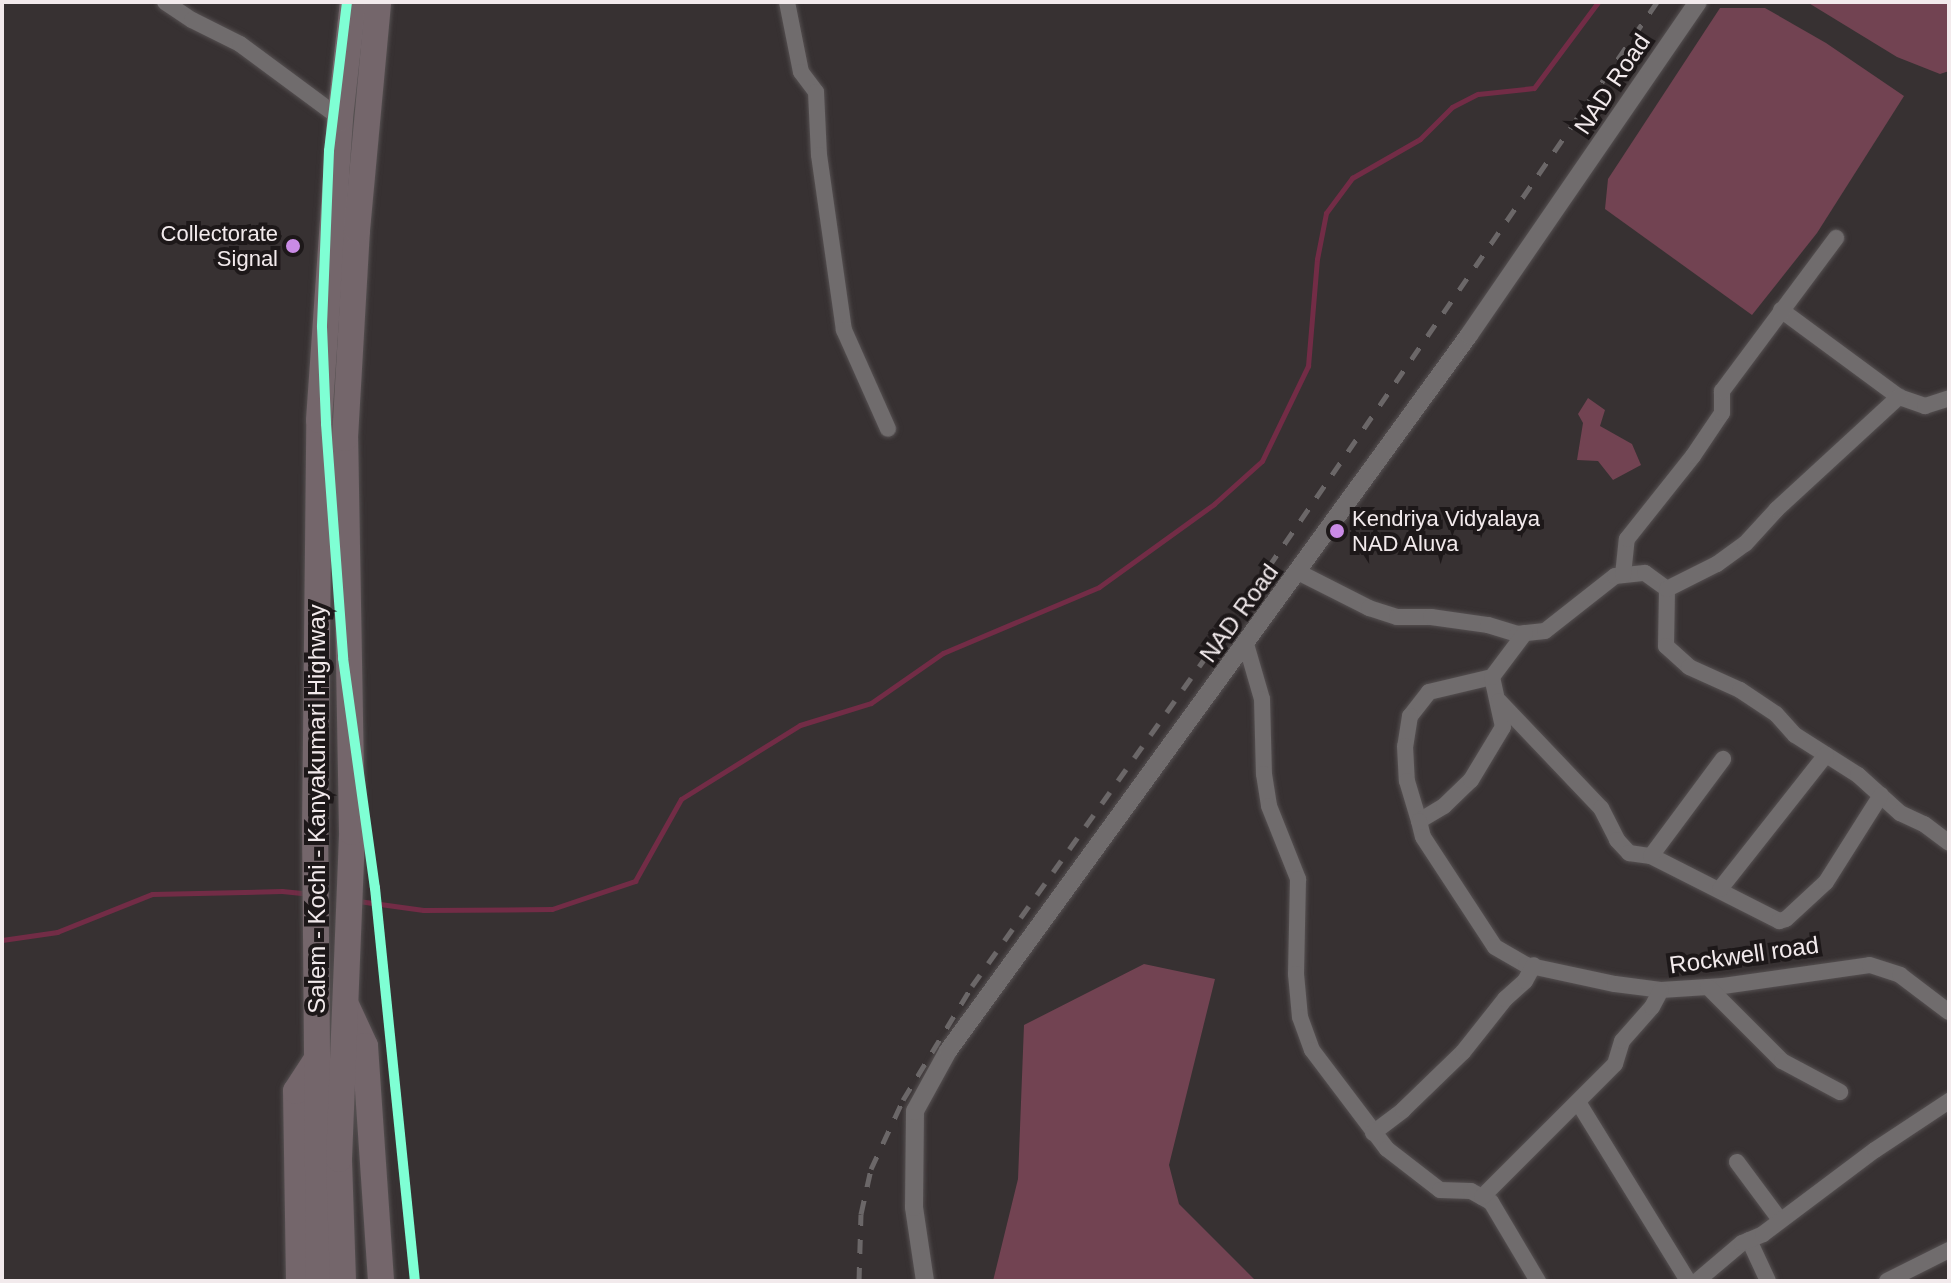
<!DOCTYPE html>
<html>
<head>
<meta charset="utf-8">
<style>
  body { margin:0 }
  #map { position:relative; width:1951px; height:1283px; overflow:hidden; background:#373132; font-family:Arial,sans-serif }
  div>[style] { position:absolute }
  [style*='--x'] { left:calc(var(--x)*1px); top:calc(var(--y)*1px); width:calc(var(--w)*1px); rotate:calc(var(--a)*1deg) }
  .green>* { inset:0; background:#724352 }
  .stream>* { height:5px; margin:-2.5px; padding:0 2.5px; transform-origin:2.5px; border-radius:2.5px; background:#722c46 }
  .roads { filter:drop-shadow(0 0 2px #555051) drop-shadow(0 0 2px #555051) }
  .minor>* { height:16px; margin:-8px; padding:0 8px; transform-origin:8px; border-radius:8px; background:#706c6d }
  .tertiary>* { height:18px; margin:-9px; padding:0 9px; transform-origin:9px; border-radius:9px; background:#706c6d }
  .trunk>* { height:26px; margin:-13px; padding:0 13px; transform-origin:13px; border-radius:13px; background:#74666b }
  .rail>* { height:5px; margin-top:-2.5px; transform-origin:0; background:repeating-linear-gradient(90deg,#6b6768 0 14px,transparent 0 28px) }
  .metro-1>* { height:10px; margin:-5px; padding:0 5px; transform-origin:5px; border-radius:5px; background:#7fffd4 }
  .dots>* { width:22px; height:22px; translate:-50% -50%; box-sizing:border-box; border:4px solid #1d1819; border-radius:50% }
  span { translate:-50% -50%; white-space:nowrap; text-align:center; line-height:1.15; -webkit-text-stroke:8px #1d1819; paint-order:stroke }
  .bus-label { font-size:22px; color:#f2eaec }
  .right { translate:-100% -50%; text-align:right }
  .left { translate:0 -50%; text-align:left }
  .street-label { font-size:24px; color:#f2eaec }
  .frame { position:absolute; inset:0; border:4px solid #f2eaec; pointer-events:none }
</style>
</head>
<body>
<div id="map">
  <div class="green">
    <i style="clip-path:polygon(1807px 2px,1949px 2px,1949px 71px,1940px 74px,1897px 57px)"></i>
    <i style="clip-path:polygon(1720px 8px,1765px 8px,1826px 43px,1904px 96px,1817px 233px,1752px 315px,1605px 209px,1608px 179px)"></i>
    <i style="clip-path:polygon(1588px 398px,1605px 410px,1600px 426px,1632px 444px,1641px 465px,1613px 480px,1598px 461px,1577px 460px,1583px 423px,1578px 414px)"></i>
    <i style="clip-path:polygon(1144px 964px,1215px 979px,1169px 1165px,1179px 1204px,1256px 1281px,993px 1281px,1018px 1179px,1024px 1025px)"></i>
  </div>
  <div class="stream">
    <i style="--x:358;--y:901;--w:66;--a:7.9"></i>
    <i style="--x:423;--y:910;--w:129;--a:-0.4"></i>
    <i style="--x:552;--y:909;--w:88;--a:-18.6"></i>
    <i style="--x:635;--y:881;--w:94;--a:-60.7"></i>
    <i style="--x:681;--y:799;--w:140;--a:-31.9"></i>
    <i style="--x:800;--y:725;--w:74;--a:-17.2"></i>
    <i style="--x:871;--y:703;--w:88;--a:-34.8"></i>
    <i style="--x:943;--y:653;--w:169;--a:-22.9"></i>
    <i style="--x:1099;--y:587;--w:142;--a:-35.8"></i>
    <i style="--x:1214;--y:504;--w:64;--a:-41.9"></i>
    <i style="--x:1262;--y:461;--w:106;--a:-64.2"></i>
    <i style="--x:1308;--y:366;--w:107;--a:-85.2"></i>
    <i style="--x:1317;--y:259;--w:47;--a:-78.9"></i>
    <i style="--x:1326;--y:213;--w:44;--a:-53.4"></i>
    <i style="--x:1352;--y:178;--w:78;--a:-29.8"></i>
    <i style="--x:1420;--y:139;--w:45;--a:-45"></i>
    <i style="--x:1452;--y:107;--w:29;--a:-27"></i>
    <i style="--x:1478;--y:94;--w:56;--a:-6.1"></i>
    <i style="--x:1534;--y:88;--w:107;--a:-53.3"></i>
    <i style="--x:2;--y:940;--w:56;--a:-8.3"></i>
    <i style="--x:57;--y:932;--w:102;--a:-21.8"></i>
    <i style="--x:152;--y:894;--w:130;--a:-1.3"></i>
    <i style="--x:282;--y:891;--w:27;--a:6"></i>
  </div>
  <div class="roads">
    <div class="minor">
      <i style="--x:165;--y:2;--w:32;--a:34"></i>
      <i style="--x:192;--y:20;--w:54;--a:26.6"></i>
      <i style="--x:240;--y:44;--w:124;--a:36.5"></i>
      <i style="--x:787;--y:2;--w:71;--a:78.7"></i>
      <i style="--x:801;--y:72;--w:25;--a:53"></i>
      <i style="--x:816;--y:92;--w:63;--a:87.3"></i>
      <i style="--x:819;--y:155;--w:177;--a:81.9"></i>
      <i style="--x:844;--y:330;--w:108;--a:66"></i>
      <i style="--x:1781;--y:310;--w:147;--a:36.4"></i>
      <i style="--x:1899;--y:397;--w:28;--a:19"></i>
      <i style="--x:1925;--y:406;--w:25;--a:-18"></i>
      <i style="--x:1298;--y:572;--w:80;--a:26.9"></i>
      <i style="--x:1369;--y:608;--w:29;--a:18"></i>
      <i style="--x:1397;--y:617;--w:34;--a:0"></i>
      <i style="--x:1431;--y:617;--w:58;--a:8"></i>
      <i style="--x:1488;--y:625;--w:30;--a:17"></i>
      <i style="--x:1517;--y:634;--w:28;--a:-6"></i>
      <i style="--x:1545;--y:631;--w:89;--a:-38.2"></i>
      <i style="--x:1615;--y:576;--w:30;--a:-6"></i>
      <i style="--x:1645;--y:573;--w:27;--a:36"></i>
      <i style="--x:1667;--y:589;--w:57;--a:91"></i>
      <i style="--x:1666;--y:646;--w:31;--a:42"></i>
      <i style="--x:1689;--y:667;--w:56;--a:24.3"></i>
      <i style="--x:1740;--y:690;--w:43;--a:33.7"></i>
      <i style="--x:1776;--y:714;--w:28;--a:48"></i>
      <i style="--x:1795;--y:735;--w:75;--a:32.4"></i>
      <i style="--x:1858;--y:775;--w:57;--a:42.1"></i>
      <i style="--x:1900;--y:813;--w:26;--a:25"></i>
      <i style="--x:1924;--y:824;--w:31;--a:37"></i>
      <i style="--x:1623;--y:575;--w:36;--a:-84"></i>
      <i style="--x:1627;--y:539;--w:106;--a:-51.5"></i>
      <i style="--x:1693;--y:456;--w:52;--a:-56"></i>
      <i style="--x:1722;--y:413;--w:22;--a:-90"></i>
      <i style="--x:1722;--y:391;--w:191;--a:-53.3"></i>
      <i style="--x:1667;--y:589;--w:56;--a:-26.6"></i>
      <i style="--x:1717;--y:564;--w:34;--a:-36"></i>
      <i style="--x:1745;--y:544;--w:47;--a:-47.6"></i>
      <i style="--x:1777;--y:509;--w:166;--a:-42.6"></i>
      <i style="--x:1246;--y:644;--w:57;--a:73.8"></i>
      <i style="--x:1262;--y:699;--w:75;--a:88.5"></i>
      <i style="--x:1264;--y:774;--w:32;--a:81"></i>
      <i style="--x:1269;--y:806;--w:79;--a:68.3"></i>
      <i style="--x:1298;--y:879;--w:95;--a:91.2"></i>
      <i style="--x:1296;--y:974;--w:43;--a:84.7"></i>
      <i style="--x:1300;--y:1017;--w:35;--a:70"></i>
      <i style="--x:1312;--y:1050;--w:124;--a:52.9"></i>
      <i style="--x:1387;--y:1149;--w:67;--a:37.7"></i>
      <i style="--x:1440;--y:1190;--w:31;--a:2"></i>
      <i style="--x:1471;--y:1191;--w:23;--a:29"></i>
      <i style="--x:1491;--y:1202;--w:92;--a:59.3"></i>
      <i style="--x:1492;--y:677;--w:65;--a:166.6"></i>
      <i style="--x:1429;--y:692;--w:31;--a:128"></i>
      <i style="--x:1410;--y:716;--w:30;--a:99"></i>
      <i style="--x:1405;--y:746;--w:35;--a:87"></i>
      <i style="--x:1407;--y:781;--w:42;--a:73.3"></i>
      <i style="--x:1419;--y:821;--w:29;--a:-31"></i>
      <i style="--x:1444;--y:806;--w:37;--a:-44"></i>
      <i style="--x:1471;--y:780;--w:62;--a:-58.9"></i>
      <i style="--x:1503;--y:727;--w:51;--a:-102.4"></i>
      <i style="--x:1492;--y:677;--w:55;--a:-53.1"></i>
      <i style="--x:1499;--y:701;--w:148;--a:46.4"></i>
      <i style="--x:1601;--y:808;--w:36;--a:63"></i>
      <i style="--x:1617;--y:840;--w:18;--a:47"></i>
      <i style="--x:1629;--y:853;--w:22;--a:8"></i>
      <i style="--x:1651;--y:856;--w:144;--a:26.9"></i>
      <i style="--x:1779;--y:921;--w:7;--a:-16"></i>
      <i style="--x:1786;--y:919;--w:54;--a:-42.8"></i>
      <i style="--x:1826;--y:882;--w:103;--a:-57.7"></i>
      <i style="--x:1419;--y:821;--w:16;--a:76"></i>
      <i style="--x:1423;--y:837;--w:131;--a:56.8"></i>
      <i style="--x:1495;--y:947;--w:36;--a:30"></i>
      <i style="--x:1526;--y:965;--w:91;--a:12.1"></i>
      <i style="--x:1615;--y:984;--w:46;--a:7.4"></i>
      <i style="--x:1661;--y:990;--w:62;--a:-3.7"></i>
      <i style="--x:1723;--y:986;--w:148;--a:-8.1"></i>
      <i style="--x:1870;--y:965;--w:32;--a:18"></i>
      <i style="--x:1900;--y:975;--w:61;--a:37.1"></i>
      <i style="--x:1651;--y:856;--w:121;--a:-53.4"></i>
      <i style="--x:1720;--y:889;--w:171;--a:-51.7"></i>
      <i style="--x:1708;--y:987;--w:105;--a:45"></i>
      <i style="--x:1782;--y:1061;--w:66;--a:28.1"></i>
      <i style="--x:1578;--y:1102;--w:210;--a:58.4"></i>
      <i style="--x:1373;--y:1133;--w:38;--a:-37"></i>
      <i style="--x:1403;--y:1110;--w:83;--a:-44"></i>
      <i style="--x:1463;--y:1052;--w:68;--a:-51.6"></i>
      <i style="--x:1505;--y:999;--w:27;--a:-42"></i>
      <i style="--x:1525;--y:981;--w:18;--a:-61"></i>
      <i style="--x:1737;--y:1162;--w:72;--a:53.4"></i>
      <i style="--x:1482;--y:1197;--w:188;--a:-45"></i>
      <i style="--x:1615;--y:1064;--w:24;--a:-73"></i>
      <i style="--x:1622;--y:1041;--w:45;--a:-48.6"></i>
      <i style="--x:1652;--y:1007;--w:19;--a:-62"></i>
      <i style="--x:1749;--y:1240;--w:45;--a:65.1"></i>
      <i style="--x:1697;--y:1281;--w:59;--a:-40.2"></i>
      <i style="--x:1742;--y:1243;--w:23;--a:-23"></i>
      <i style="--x:1763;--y:1234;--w:140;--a:-36.9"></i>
      <i style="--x:1875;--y:1150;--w:89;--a:-33.5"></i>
      <i style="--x:1887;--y:1281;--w:69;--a:-26.6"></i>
    </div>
    <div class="tertiary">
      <i style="--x:925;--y:1281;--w:75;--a:-98.5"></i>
      <i style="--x:914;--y:1207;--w:96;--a:-89.4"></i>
      <i style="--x:915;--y:1111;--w:68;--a:-61.2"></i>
      <i style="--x:948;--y:1051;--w:885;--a:-53.96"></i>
      <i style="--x:1469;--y:335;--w:404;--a:-55.5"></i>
    </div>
    <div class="trunk">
      <i style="--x:347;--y:1007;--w:43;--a:65.2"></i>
      <i style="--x:365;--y:1046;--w:236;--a:86.1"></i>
      <i style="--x:299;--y:1281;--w:190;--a:-90.9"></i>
      <i style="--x:296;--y:1091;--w:37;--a:-57"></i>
      <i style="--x:319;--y:1281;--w:448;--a:-90.5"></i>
      <i style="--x:315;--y:833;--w:413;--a:-89.4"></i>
      <i style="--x:319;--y:420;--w:303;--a:-86"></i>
      <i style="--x:340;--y:118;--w:117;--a:-83.6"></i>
      <i style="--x:343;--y:1281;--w:122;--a:-91.9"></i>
      <i style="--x:339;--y:1159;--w:327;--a:-87.7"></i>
      <i style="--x:352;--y:832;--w:394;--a:-91"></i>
      <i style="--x:345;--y:438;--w:208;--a:-86.7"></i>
      <i style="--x:357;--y:230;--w:229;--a:-84.7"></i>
    </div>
  </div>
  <div class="rail">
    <i style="--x:859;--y:1281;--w:67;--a:-88.3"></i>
    <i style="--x:861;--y:1214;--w:46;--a:-77.5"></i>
    <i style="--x:871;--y:1169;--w:76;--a:-65.1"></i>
    <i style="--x:903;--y:1100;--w:133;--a:-58.8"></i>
    <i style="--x:972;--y:986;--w:430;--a:-54.6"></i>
    <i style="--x:1221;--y:636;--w:769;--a:-55.48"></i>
  </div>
  <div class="metro-1">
    <i style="--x:347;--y:2;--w:150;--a:96.9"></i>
    <i style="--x:329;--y:151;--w:176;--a:92.3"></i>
    <i style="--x:322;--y:327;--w:97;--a:87.6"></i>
    <i style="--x:326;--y:424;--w:235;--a:85.8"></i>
    <i style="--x:343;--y:658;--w:232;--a:82.1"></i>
    <i style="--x:375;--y:888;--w:395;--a:84.2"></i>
  </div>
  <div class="dots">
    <i style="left:293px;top:246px;background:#ca8be6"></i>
    <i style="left:1337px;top:531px;background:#ca8be6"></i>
  </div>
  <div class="bus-label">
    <span class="right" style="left:278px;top:246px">Collectorate<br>Signal</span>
    <span class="left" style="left:1352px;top:531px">Kendriya Vidyalaya<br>NAD Aluva</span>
  </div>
  <div class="street-label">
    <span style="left:1612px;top:84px;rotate:-56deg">NAD Road</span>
    <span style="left:1239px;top:613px;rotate:-54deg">NAD Road</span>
    <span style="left:317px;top:809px;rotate:-90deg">Salem - Kochi - Kanyakumari Highway</span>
    <span style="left:1744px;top:955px;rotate:-8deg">Rockwell road</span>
  </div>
  <div class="frame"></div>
</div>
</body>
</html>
